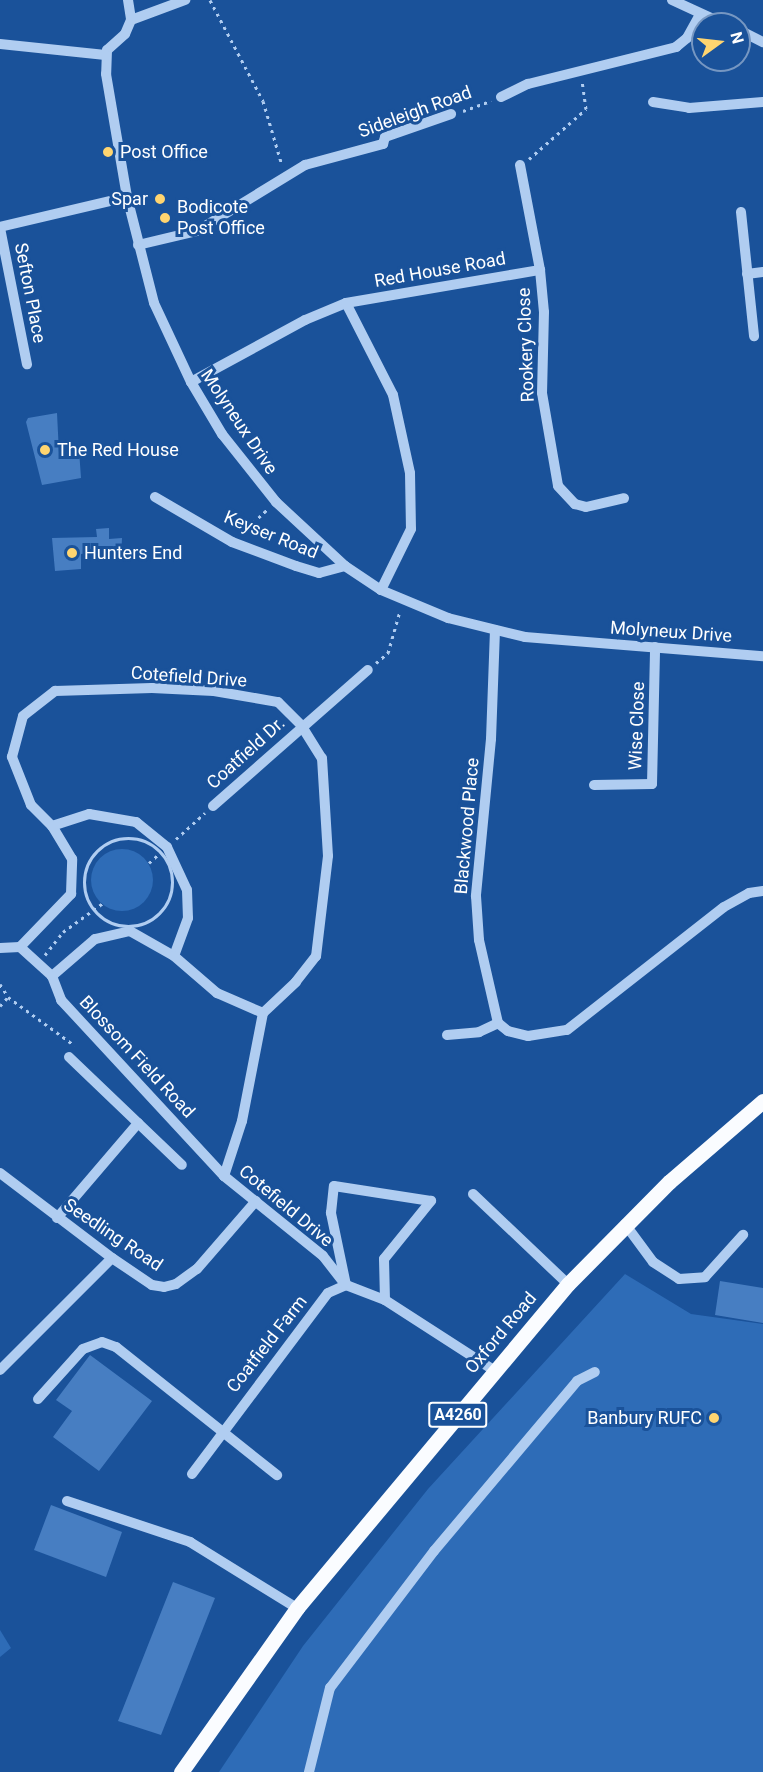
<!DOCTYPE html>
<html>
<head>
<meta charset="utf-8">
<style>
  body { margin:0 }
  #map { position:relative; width:763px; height:1772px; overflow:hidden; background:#1a529a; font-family:Roboto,sans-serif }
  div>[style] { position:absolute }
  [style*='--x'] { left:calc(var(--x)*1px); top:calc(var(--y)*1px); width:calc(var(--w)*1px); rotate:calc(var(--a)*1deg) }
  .green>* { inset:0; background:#2e6cb7 }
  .round { border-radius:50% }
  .building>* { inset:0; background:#477ec2 }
  .path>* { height:3px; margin-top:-1.5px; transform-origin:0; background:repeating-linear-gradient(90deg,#b0cdf1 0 3px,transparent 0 7.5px) }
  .path>.ring { margin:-1.5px; padding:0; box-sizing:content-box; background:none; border:3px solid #b0cdf1; border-radius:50% }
  .minor>* { height:10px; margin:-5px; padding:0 5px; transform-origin:5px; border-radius:5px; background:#b0cdf1 }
  .major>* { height:15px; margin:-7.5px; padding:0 7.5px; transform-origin:7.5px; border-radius:7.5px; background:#fafcff }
  .dots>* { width:16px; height:16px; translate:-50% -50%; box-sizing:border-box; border:3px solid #1a529a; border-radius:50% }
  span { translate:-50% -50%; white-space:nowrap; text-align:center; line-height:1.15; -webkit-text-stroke:6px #1a529a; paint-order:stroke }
  .shield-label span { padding:2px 4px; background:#1a529a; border:2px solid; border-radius:4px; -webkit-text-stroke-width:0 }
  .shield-label { font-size:16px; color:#fff; font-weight:700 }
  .street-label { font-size:18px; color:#fff }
  .poi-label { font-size:18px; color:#fff }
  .left { translate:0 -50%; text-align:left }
  .right { translate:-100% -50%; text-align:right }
  .north { position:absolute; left:691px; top:12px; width:60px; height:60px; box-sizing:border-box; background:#1a529a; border:2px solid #7697c2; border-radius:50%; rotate:75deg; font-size:16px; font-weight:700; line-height:24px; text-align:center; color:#fff }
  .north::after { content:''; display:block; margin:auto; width:21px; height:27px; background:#ffd570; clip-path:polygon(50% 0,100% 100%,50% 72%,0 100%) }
</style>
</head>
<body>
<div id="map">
  <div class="green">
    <i class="round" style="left:91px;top:849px;width:62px;height:62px"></i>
    <i style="clip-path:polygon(625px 1274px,691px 1314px,763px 1324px,763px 1772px,219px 1772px,303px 1646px,428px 1489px)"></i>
    <i style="clip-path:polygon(0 1630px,11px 1648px,0 1657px)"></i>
  </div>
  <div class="building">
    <i style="clip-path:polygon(57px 413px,59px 453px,79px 450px,81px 478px,42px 485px,26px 422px,28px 418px)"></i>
    <i style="clip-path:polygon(109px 528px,109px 539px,122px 538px,121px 560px,106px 562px,105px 551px,81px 554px,81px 569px,55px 571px,52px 538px,97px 537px,96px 529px)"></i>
    <i style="clip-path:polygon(720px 1281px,763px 1288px,763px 1323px,715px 1315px)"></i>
    <i style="clip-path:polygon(90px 1355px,152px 1401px,99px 1471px,53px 1437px,72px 1411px,56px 1400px)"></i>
    <i style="clip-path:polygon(51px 1505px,122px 1532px,106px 1577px,34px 1550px)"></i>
    <i style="clip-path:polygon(173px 1582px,215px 1598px,161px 1735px,118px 1721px)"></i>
  </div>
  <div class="path">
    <i style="--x:210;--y:0;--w:114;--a:62.3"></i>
    <i style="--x:263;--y:101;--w:67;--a:73.5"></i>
    <i style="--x:463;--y:111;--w:30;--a:-20"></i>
    <i style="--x:529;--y:159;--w:76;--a:-41.3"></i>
    <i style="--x:586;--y:109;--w:28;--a:-98"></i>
    <i style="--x:242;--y:533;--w:35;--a:-43"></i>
    <i style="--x:376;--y:663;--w:16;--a:-40"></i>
    <i style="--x:388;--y:653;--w:44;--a:-74.1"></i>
    <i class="ring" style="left:84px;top:838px;width:85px;height:85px"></i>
    <i style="--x:176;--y:839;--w:39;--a:-42"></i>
    <i style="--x:149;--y:863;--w:12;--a:-42"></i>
    <i style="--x:45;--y:955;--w:29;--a:-52"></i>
    <i style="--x:63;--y:932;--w:49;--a:-35.9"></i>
    <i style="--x:0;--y:984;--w:15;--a:58"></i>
    <i style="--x:8;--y:997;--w:82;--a:36"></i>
    <i style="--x:0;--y:1006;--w:12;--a:-48"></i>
  </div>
  <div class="minor">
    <i style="--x:128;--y:0;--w:20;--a:81"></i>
    <i style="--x:131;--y:20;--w:15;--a:113"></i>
    <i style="--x:125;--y:34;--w:24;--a:138"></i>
    <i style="--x:107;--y:50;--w:24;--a:92"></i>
    <i style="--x:106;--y:74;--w:125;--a:80.3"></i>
    <i style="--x:127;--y:197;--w:109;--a:75.7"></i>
    <i style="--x:154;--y:303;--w:87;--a:64.9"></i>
    <i style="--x:191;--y:382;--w:61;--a:59.2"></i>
    <i style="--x:222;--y:434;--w:87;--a:51.5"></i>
    <i style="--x:276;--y:502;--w:94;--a:42.8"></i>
    <i style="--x:345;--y:566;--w:43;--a:33.7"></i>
    <i style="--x:381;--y:590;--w:73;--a:22.7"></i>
    <i style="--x:448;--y:618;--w:79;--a:13.9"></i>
    <i style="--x:525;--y:637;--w:239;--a:4.6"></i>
    <i style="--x:672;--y:0;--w:57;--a:24.8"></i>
    <i style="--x:131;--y:20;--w:58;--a:-20.3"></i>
    <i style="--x:739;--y:30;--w:27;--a:27"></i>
    <i style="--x:0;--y:44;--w:106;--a:6"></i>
    <i style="--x:501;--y:97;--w:30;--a:-26"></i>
    <i style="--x:528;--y:84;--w:153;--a:-14"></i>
    <i style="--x:676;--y:47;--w:14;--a:-39"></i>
    <i style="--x:687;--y:38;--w:26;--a:-61"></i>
    <i style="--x:653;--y:102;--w:36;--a:9"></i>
    <i style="--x:689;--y:108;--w:74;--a:-4.6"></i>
    <i style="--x:520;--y:165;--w:107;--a:79.2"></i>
    <i style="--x:540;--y:270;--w:42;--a:84.6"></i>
    <i style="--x:544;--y:312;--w:81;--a:91.4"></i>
    <i style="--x:542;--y:393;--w:94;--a:80.2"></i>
    <i style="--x:558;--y:486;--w:25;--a:47"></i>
    <i style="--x:575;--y:504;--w:11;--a:15"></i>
    <i style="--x:586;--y:507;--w:39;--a:-13"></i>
    <i style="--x:741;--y:212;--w:125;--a:84"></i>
    <i style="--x:0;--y:227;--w:130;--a:-13.3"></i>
    <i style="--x:0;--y:228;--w:139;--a:78.8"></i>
    <i style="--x:138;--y:245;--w:61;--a:-13.3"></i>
    <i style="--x:197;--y:231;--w:127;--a:-31.4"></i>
    <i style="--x:305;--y:165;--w:81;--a:-15.1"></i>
    <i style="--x:383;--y:144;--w:7;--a:-74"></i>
    <i style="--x:385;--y:137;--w:70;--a:-19.2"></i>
    <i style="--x:747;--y:274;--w:16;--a:-7"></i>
    <i style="--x:346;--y:303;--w:197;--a:-9.7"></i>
    <i style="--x:191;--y:382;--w:130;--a:-28.5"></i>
    <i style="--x:305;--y:320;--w:44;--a:-22.5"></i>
    <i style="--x:346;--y:303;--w:103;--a:62.9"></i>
    <i style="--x:393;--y:395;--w:80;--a:77.7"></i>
    <i style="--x:410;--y:473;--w:56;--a:89"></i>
    <i style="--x:411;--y:529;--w:68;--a:116.2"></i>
    <i style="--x:155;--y:497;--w:89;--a:30.3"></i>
    <i style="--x:232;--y:542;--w:68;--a:20.6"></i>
    <i style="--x:296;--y:566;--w:24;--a:17"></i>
    <i style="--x:319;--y:573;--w:27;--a:-15"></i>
    <i style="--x:495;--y:630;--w:109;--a:92.1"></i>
    <i style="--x:491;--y:739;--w:158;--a:95.5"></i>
    <i style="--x:476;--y:896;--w:44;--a:86.1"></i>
    <i style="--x:479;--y:940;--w:85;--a:77.1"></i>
    <i style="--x:498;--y:1023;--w:13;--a:39"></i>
    <i style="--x:508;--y:1031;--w:21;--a:14"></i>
    <i style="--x:528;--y:1036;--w:39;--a:-9"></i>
    <i style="--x:567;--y:1030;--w:199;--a:-38.1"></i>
    <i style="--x:724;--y:907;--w:29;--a:-29"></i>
    <i style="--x:749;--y:893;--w:14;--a:-8"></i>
    <i style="--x:594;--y:785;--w:58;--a:-1"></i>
    <i style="--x:652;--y:784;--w:137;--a:-88.7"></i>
    <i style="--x:213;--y:806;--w:206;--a:-41.3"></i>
    <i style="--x:52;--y:826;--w:30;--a:-135"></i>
    <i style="--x:31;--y:805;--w:52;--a:-111.6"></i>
    <i style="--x:12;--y:757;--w:42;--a:-75"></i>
    <i style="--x:23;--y:716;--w:41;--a:-38"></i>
    <i style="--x:55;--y:691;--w:97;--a:-1.8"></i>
    <i style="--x:152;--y:688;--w:62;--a:2.8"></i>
    <i style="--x:214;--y:691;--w:65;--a:9.8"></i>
    <i style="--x:278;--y:702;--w:33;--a:45"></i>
    <i style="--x:301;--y:725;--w:39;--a:58"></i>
    <i style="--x:322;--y:758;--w:98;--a:86.5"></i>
    <i style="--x:328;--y:856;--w:101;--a:96.8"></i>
    <i style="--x:316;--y:956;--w:33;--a:128"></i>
    <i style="--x:296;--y:982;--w:45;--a:136.8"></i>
    <i style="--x:263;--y:1013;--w:110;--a:101"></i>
    <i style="--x:242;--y:1121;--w:58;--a:108.1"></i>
    <i style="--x:224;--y:1176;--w:127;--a:38.9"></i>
    <i style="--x:323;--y:1256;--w:37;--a:52"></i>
    <i style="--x:346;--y:1285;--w:42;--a:21"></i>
    <i style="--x:385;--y:1300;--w:131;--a:32.8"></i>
    <i style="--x:20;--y:947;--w:74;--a:-46.1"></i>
    <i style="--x:71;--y:894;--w:35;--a:-88"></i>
    <i style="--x:72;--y:859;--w:39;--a:-121"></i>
    <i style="--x:52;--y:826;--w:39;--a:-18"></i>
    <i style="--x:89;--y:814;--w:48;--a:9.7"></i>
    <i style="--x:136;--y:822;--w:40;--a:39"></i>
    <i style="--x:167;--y:847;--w:47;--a:65.1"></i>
    <i style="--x:187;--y:890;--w:28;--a:88"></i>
    <i style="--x:188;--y:918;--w:40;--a:110.2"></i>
    <i style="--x:174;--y:956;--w:51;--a:-150.4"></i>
    <i style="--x:130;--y:931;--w:36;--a:167"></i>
    <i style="--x:95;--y:939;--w:57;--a:139.3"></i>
    <i style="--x:0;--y:948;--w:20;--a:-3"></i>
    <i style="--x:20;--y:947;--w:43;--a:42.2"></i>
    <i style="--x:52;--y:976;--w:26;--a:69"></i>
    <i style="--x:61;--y:1000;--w:240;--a:47.2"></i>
    <i style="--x:174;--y:956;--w:57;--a:40.7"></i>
    <i style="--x:217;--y:993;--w:50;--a:23.5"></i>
    <i style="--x:447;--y:1035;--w:32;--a:-5"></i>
    <i style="--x:479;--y:1032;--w:21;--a:-25"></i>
    <i style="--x:69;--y:1057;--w:156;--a:43.7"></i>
    <i style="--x:0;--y:1173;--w:141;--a:37.2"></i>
    <i style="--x:112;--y:1258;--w:48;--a:34"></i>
    <i style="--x:152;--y:1285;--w:12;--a:9"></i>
    <i style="--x:164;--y:1287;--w:12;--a:-14"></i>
    <i style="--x:176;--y:1284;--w:26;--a:-36"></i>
    <i style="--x:197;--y:1269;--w:90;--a:-49.1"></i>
    <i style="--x:473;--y:1194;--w:131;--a:43.5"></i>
    <i style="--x:57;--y:1218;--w:125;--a:-49.5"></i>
    <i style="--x:625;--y:1224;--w:47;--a:53.6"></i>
    <i style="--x:653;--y:1262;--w:31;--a:33"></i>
    <i style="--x:679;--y:1279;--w:26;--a:-4"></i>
    <i style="--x:705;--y:1277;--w:57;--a:-47.9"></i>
    <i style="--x:385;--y:1300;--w:41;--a:-91.4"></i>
    <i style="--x:384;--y:1259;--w:75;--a:-51"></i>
    <i style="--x:0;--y:1370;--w:158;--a:-45"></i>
    <i style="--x:38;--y:1399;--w:67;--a:-48"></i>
    <i style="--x:83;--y:1349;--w:20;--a:-20"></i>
    <i style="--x:102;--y:1342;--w:15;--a:20"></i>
    <i style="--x:116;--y:1347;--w:206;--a:38.5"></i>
    <i style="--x:192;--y:1474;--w:226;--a:-53.1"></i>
    <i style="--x:328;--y:1293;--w:20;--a:-24"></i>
    <i style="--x:346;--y:1285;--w:74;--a:-101.8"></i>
    <i style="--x:331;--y:1213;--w:27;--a:-84"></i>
    <i style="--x:334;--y:1186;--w:98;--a:8.8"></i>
    <i style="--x:67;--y:1501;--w:130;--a:18.4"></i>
    <i style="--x:190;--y:1542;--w:126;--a:31.7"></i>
    <i style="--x:309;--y:1772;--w:87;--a:-76"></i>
    <i style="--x:330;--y:1688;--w:172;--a:-52.8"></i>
    <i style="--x:434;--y:1551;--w:222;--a:-49.9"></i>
    <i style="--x:577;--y:1381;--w:20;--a:-27"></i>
  </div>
  <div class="major">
    <i style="--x:181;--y:1772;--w:201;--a:-54.7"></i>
    <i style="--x:297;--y:1608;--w:422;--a:-50.1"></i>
    <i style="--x:568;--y:1284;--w:144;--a:-45.3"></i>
    <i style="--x:669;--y:1182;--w:124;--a:-40.8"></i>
  </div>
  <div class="dots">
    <i style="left:108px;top:152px;background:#ffd570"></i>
    <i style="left:160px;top:199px;background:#ffd570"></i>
    <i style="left:165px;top:218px;background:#ffd570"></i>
    <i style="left:45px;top:450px;background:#ffd570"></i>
    <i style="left:72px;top:553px;background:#ffd570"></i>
    <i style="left:714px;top:1418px;background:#ffd570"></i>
  </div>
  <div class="shield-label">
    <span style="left:458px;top:1415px">A4260</span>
  </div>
  <div class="street-label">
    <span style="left:415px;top:112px;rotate:-20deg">Sideleigh Road</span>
    <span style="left:440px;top:270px;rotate:-10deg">Red House Road</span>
    <span style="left:30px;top:293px;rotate:79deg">Sefton Place</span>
    <span style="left:526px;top:345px;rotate:-92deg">Rookery Close</span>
    <span style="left:239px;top:422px;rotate:56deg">Molyneux Drive</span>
    <span style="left:271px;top:535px;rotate:22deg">Keyser Road</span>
    <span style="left:671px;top:632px;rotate:4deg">Molyneux Drive</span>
    <span style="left:189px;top:677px;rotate:4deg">Cotefield Drive</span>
    <span style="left:637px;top:726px;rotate:-88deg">Wise Close</span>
    <span style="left:246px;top:753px;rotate:-42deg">Coatfield Dr.</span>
    <span style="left:467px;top:826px;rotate:-85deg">Blackwood Place</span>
    <span style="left:137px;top:1057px;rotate:47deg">Blossom Field Road</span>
    <span style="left:286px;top:1206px;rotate:40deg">Cotefield Drive</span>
    <span style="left:113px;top:1235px;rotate:34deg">Seedling Road</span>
    <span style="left:501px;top:1333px;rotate:-50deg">Oxford Road</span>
    <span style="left:267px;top:1344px;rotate:-52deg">Coatfield Farm</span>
  </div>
  <div class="poi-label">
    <span class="left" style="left:120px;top:152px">Post Office</span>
    <span class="right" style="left:148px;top:199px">Spar</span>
    <span class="left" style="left:177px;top:218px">Bodicote<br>Post Office</span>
    <span class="left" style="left:57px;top:450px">The Red House</span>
    <span class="left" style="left:84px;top:553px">Hunters End</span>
    <span class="right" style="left:702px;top:1418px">Banbury RUFC</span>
  </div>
  <div class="north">N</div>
</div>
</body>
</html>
